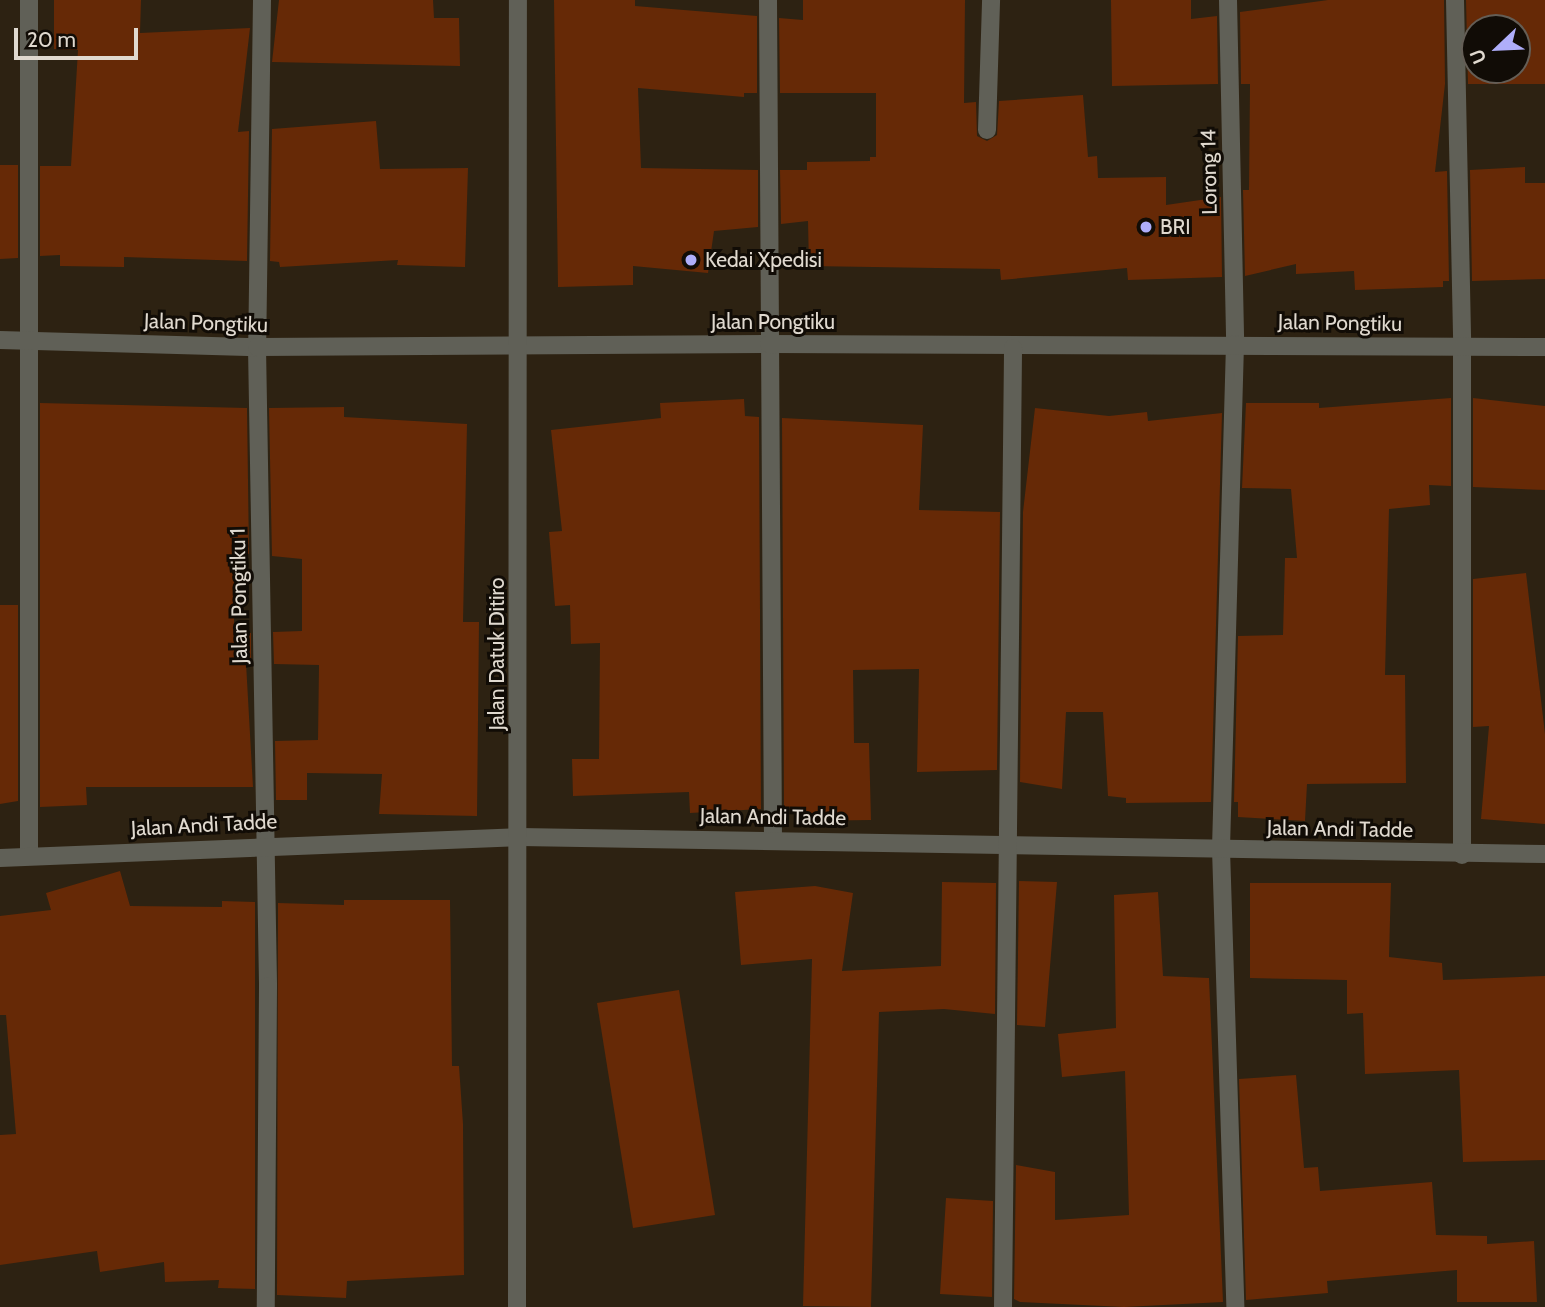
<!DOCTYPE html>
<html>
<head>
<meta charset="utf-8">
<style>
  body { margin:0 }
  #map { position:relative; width:1545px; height:1307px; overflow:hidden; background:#2d2212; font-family:Cabin,sans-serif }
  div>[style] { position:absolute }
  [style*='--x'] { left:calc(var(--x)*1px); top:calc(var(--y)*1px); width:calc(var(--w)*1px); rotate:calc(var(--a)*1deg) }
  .building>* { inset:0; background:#662906 }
  .minor>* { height:18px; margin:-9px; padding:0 9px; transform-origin:9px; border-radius:9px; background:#606057 }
  .dots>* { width:19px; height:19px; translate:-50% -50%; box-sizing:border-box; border:4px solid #110c06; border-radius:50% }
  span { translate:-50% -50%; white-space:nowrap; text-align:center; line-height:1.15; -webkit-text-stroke:6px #110c06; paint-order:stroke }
  .street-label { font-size:21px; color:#e0d9cf }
  .poi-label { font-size:21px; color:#e0d9cf }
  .left { translate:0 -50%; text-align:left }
  .north { position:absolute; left:1461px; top:14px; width:70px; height:70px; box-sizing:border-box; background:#110c06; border:2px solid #645e56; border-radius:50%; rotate:247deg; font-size:19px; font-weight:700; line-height:28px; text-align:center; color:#e0d9cf }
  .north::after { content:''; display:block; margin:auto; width:24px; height:32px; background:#afaefa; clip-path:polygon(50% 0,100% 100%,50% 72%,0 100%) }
  .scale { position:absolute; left:14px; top:28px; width:124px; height:32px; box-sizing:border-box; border:4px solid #e0d9cf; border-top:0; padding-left:9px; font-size:21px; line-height:24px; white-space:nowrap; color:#e0d9cf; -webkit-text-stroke:5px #110c06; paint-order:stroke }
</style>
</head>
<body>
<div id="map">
  <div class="building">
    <i style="clip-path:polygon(54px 0,141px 0,140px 33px,250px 28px,238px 132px,249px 131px,247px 261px,124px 257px,124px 267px,60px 266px,60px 255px,40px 256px,40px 166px,71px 166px,78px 50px,54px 49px)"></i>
    <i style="clip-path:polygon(279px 0,433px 0,434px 18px,459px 18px,460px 66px,272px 62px)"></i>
    <i style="clip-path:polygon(554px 0,635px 0,635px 6px,757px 16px,757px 93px,744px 93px,744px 97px,638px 88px,641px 168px,758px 170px,758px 227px,714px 231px,708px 273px,633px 266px,633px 285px,558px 287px)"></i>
    <i style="clip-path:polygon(803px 0,965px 0,964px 103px,976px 102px,977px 136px,987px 141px,997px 135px,999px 101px,1083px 95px,1088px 157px,1097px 156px,1098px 178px,1166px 177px,1166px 205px,1221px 197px,1222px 277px,1128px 280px,1127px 268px,1001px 280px,1000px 269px,809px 266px,808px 221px,781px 224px,780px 170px,807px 170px,807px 162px,870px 161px,870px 157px,876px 157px,876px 93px,780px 93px,779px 18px,803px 20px)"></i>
    <i style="clip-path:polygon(1111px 0,1191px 0,1191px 19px,1217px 16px,1218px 84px,1112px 86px)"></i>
    <i style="clip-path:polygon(1328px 0,1444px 0,1445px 84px,1435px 172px,1447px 171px,1449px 281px,1443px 281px,1443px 287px,1355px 290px,1354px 271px,1296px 274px,1296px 264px,1245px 276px,1243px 190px,1249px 190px,1250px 84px,1241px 84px,1240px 12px)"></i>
    <i style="clip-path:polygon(evenodd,1466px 0,1545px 0,1545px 84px,1468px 84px,1466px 0,1475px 28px,1517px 28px,1517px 70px,1475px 70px,1475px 28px)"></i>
    <i style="clip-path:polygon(376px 121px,380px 169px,468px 168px,465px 267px,397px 265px,398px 260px,280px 267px,279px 262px,270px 261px,272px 129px)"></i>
    <i style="clip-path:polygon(0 165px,18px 165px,18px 258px,0 259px)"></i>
    <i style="clip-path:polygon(1525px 167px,1525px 183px,1545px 183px,1545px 279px,1472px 281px,1470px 170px)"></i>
    <i style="clip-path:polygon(1451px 398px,1451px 486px,1429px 485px,1430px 505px,1389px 509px,1385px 675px,1405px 675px,1406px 783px,1307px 784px,1305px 821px,1238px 817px,1238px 802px,1234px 802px,1238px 636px,1283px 635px,1285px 558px,1297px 558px,1291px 489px,1242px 488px,1246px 403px,1319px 403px,1319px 408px)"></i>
    <i style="clip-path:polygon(1473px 398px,1545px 406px,1545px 490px,1473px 487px)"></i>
    <i style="clip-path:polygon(744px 399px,745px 416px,759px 417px,761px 809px,690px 813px,689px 792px,573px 796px,572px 759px,599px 759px,600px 643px,571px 644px,570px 605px,555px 606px,549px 532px,562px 531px,551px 430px,661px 418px,660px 403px)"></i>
    <i style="clip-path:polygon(40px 403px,247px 408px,249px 554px,234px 552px,234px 634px,251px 633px,251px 664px,246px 663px,253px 787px,86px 787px,87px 805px,40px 807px)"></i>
    <i style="clip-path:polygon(344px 407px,344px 417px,467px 424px,463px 622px,479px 622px,477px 816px,379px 814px,382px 774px,307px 773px,307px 800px,276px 800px,275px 741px,318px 740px,319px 665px,274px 664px,273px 632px,302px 631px,302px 559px,272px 556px,269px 408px)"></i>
    <i style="clip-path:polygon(1035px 408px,1109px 416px,1147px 412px,1148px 421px,1222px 413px,1211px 802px,1126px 803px,1126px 798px,1108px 796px,1103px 712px,1066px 712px,1062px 789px,1020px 782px,1023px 512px)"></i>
    <i style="clip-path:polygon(782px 418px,923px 425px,919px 510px,1000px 512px,997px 770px,917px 772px,919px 669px,853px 670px,854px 743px,869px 743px,871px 820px,798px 821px,798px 807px,784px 808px)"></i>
    <i style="clip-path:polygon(1526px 573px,1545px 734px,1545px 824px,1481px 819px,1489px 726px,1473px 727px,1473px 579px)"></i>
    <i style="clip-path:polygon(0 605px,18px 605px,18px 801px,0 804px)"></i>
    <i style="clip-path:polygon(120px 871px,130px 906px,222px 907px,222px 901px,255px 902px,255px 1289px,218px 1288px,219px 1280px,165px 1282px,164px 1262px,100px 1272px,97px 1251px,0 1265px,0 1135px,16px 1134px,6px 1015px,0 1015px,0 916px,51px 910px,46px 893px)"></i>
    <i style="clip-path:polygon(1019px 881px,1057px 882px,1045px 1027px,1017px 1025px)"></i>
    <i style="clip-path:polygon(942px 882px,996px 883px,995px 1014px,944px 1009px,879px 1012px,871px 1307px,803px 1306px,812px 959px,741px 965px,735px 892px,815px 886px,853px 893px,842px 971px,941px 966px)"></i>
    <i style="clip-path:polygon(1250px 883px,1391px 883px,1389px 957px,1442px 963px,1443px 980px,1545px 976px,1545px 1160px,1463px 1162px,1459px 1070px,1365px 1074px,1363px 1013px,1347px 1014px,1347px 980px,1250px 978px)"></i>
    <i style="clip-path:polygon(1158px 892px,1163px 976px,1209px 978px,1223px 1302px,1124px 1307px,1020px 1302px,1014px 1299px,1016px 1165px,1055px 1172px,1055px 1220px,1129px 1215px,1125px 1071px,1062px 1077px,1058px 1034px,1116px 1028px,1114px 895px)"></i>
    <i style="clip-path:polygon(344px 900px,450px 900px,452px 1066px,459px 1066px,463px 1124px,464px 1275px,347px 1281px,346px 1298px,277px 1295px,278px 903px,344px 905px)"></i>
    <i style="clip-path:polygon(679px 990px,715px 1215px,633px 1228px,597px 1003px)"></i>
    <i style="clip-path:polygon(1296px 1075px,1304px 1168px,1318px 1167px,1320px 1191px,1432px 1182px,1436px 1235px,1487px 1236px,1487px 1244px,1534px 1241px,1537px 1302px,1457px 1302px,1457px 1270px,1327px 1281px,1328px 1293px,1246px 1300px,1239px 1079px)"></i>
    <i style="clip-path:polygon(946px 1198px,993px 1201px,992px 1297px,940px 1294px)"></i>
  </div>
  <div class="minor">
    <i style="--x:29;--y:0;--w:856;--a:90"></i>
    <i style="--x:262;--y:0;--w:347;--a:90.8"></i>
    <i style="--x:257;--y:347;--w:639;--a:89.01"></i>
    <i style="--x:268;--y:986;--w:321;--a:90.4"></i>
    <i style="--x:768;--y:0;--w:839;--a:89.66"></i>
    <i style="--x:1228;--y:0;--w:344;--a:88.8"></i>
    <i style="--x:1235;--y:344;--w:505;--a:91.59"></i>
    <i style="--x:1221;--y:849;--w:458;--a:88.2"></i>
    <i style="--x:1455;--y:0;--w:347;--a:88.8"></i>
    <i style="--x:1462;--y:347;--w:508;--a:90"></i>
    <i style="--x:987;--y:130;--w:130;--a:-88.2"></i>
    <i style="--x:0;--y:340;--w:257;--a:1.6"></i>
    <i style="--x:257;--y:347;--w:512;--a:-0.34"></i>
    <i style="--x:769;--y:344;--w:776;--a:0.22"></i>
    <i style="--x:0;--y:858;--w:520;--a:-2.31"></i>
    <i style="--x:520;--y:837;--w:1025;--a:0.95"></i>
    <i style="--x:517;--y:1307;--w:1307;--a:-89.96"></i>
    <i style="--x:1003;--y:1307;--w:959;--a:-89.4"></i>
  </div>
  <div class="dots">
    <i style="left:1146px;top:227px;background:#afaefa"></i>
    <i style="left:691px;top:260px;background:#afaefa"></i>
  </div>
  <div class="street-label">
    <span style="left:1209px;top:172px;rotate:-91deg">Lorong 14</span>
    <span style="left:773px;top:322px">Jalan Pongtiku</span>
    <span style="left:206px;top:323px;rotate:2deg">Jalan Pongtiku</span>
    <span style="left:1340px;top:323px;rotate:1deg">Jalan Pongtiku</span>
    <span style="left:239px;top:596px;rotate:-91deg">Jalan Pongtiku 1</span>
    <span style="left:497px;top:654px;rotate:-90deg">Jalan Datuk Ditiro</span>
    <span style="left:773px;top:817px;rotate:1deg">Jalan Andi Tadde</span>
    <span style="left:204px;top:825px;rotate:-3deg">Jalan Andi Tadde</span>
    <span style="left:1340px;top:829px;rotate:1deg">Jalan Andi Tadde</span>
  </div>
  <div class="poi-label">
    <span class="left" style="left:1160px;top:227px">BRI</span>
    <span class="left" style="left:705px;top:260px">Kedai Xpedisi</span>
  </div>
  <div class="north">U</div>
  <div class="scale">20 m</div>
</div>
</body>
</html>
